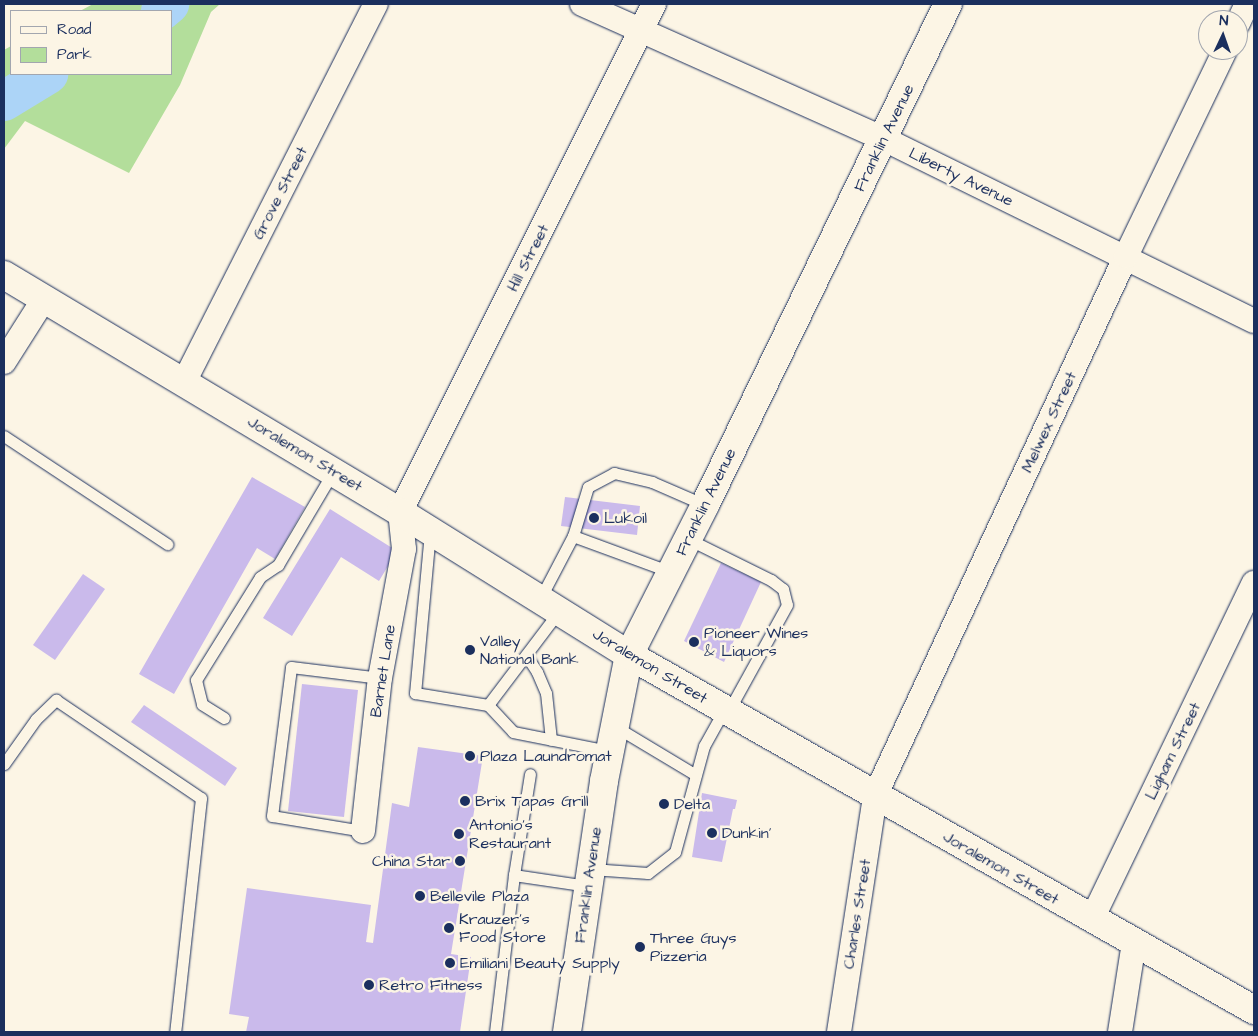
<!DOCTYPE html>
<html>
<head>
<meta charset="utf-8">
<style>
  body { margin:0 }
  #map { position:relative; width:1258px; height:1036px; overflow:hidden; background:#fcf5e5; font-family:"Architects Daughter",sans-serif }
  div>[style] { position:absolute }
  [style*='--x'] { left:calc(var(--x)*1px); top:calc(var(--y)*1px); width:calc(var(--w)*1px); rotate:calc(var(--a)*1deg) }
  .green>* { inset:0; background:#b3de9b }
  .river>* { height:40px; margin:-20px; padding:0 20px; transform-origin:20px; border-radius:20px; background:#acd4f7 }
  .building>* { inset:0; background:#cabaeb }
  .roads { filter:drop-shadow(0 0 1px #1b2f5e) drop-shadow(0 0 1px #1b2f5e) }
  .lane>* { height:11px; margin:-5.5px; padding:0 5.5px; transform-origin:5.5px; border-radius:5.5px; background:#fcf5e5 }
  .street>* { height:24px; margin:-12px; padding:0 12px; transform-origin:12px; border-radius:12px; background:#fcf5e5 }
  .secondary>* { height:28px; margin:-14px; padding:0 14px; transform-origin:14px; border-radius:14px; background:#fcf5e5 }
  .dots>* { width:14px; height:14px; translate:-50% -50%; box-sizing:border-box; border:2px solid #fcf5e5; border-radius:50% }
  span { translate:-50% -50%; white-space:nowrap; text-align:center; line-height:1.15; -webkit-text-stroke:5px #fcf5e5; paint-order:stroke }
  .street-label { font-size:16px; color:#1b2f5e }
  .poi-label { font-size:16px; color:#1b2f5e }
  .left { translate:0 -50%; text-align:left }
  .right { translate:-100% -50%; text-align:right }
  .frame { position:absolute; inset:0; border:5px solid #1b2f5e; pointer-events:none }
  .legend { position:absolute; left:10px; top:10px; width:162px; height:65px; box-sizing:border-box; background:#fcf5e5; border:1px solid #a2a6af; margin:0; padding:6px 9px; list-style:none; font-size:15px; color:#1b2f5e }
  .legend li { display:flex; align-items:center; gap:10px; height:25px }
  .legend b { width:25px; border:1px solid #a2a6af }
  .north { position:absolute; left:1198px; top:10px; width:50px; height:50px; box-sizing:border-box; background:#fcf5e5; border:1px solid #a2a6af; border-radius:50%; rotate:3deg; font-size:14px; font-weight:700; line-height:20px; text-align:center; color:#1b2f5e }
  .north::after { content:''; display:block; margin:auto; width:18px; height:22px; background:#1b2f5e; clip-path:polygon(50% 0,100% 100%,50% 72%,0 100%) }
</style>
</head>
<body>
<div id="map">
  <div class="green">
    <i style="clip-path:polygon(93px 4px,220px 4px,211px 12px,180px 85px,129px 173px,25px 121px,4px 149px,4px 50px,11px 46px,11px 74px,171px 74px,171px 11px,80px 11px)"></i>
  </div>
  <div class="river">
    <i style="--x:161;--y:11;--w:11;--a:-41"></i>
    <i style="--x:4;--y:101;--w:52;--a:-31.5"></i>
  </div>
  <div class="building">
    <i style="clip-path:polygon(252px 477px,305px 507px,275px 559px,257px 548px,174px 694px,139px 674px)"></i>
    <i style="clip-path:polygon(565px 497px,640px 506px,637px 535px,561px 526px)"></i>
    <i style="clip-path:polygon(330px 509px,397px 551px,379px 581px,341px 557px,292px 636px,263px 618px)"></i>
    <i style="clip-path:polygon(721px 563px,761px 582px,724px 662px,684px 641px)"></i>
    <i style="clip-path:polygon(83px 574px,105px 589px,55px 660px,33px 645px)"></i>
    <i style="clip-path:polygon(302px 684px,358px 690px,344px 817px,288px 811px)"></i>
    <i style="clip-path:polygon(144px 705px,237px 768px,225px 786px,131px 722px)"></i>
    <i style="clip-path:polygon(418px 747px,483px 756px,451px 954px,471px 957px,460px 1032px,246px 1032px,249px 1017px,229px 1014px,247px 888px,371px 905px,366px 942px,373px 943px,392px 803px,409px 807px)"></i>
    <i style="clip-path:polygon(702px 793px,737px 800px,735px 809px,733px 809px,722px 862px,692px 857px)"></i>
  </div>
  <div class="roads">
    <div class="lane">
      <i style="--x:4;--y:436;--w:196;--a:33.5"></i>
      <i style="--x:430;--y:532;--w:162;--a:95.3"></i>
      <i style="--x:415;--y:693;--w:74;--a:9.3"></i>
      <i style="--x:488;--y:705;--w:37;--a:47"></i>
      <i style="--x:513;--y:732;--w:98;--a:11.2"></i>
      <i style="--x:573;--y:536;--w:104;--a:20.2"></i>
      <i style="--x:688;--y:539;--w:93;--a:26.3"></i>
      <i style="--x:771;--y:580;--w:15;--a:37"></i>
      <i style="--x:783;--y:589;--w:16;--a:76"></i>
      <i style="--x:787;--y:605;--w:122;--a:118.9"></i>
      <i style="--x:540;--y:599;--w:71;--a:-62.4"></i>
      <i style="--x:573;--y:536;--w:51;--a:-73"></i>
      <i style="--x:588;--y:487;--w:30;--a:-28"></i>
      <i style="--x:614;--y:473;--w:39;--a:13"></i>
      <i style="--x:652;--y:482;--w:58;--a:23.5"></i>
      <i style="--x:526;--y:655;--w:20;--a:57"></i>
      <i style="--x:537;--y:672;--w:23;--a:67"></i>
      <i style="--x:546;--y:693;--w:47;--a:83.9"></i>
      <i style="--x:488;--y:705;--w:118;--a:-52.9"></i>
      <i style="--x:224;--y:718;--w:26;--a:-148"></i>
      <i style="--x:202;--y:704;--w:25;--a:-104"></i>
      <i style="--x:196;--y:680;--w:121;--a:-58.1"></i>
      <i style="--x:260;--y:577;--w:22;--a:-34"></i>
      <i style="--x:278;--y:565;--w:108;--a:-59.4"></i>
      <i style="--x:616;--y:727;--w:93;--a:31"></i>
      <i style="--x:4;--y:764;--w:55;--a:-54.6"></i>
      <i style="--x:36;--y:719;--w:28;--a:-44"></i>
      <i style="--x:56;--y:700;--w:175;--a:34.1"></i>
      <i style="--x:201;--y:798;--w:235;--a:96.3"></i>
      <i style="--x:363;--y:831;--w:92;--a:-170.6"></i>
      <i style="--x:272;--y:816;--w:150;--a:-82.7"></i>
      <i style="--x:291;--y:667;--w:90;--a:7"></i>
      <i style="--x:591;--y:869;--w:57;--a:4"></i>
      <i style="--x:648;--y:873;--w:34;--a:-38"></i>
      <i style="--x:675;--y:852;--w:110;--a:-74.7"></i>
      <i style="--x:704;--y:746;--w:41;--a:-60.9"></i>
      <i style="--x:514;--y:875;--w:102;--a:-81"></i>
      <i style="--x:495;--y:1032;--w:158;--a:-83.1"></i>
      <i style="--x:514;--y:875;--w:75;--a:8.5"></i>
    </div>
    <div class="street">
      <i style="--x:582;--y:4;--w:331;--a:24.1"></i>
      <i style="--x:884;--y:139;--w:412;--a:26.2"></i>
      <i style="--x:1238;--y:23;--w:21;--a:-65"></i>
      <i style="--x:4;--y:362;--w:75;--a:-57.6"></i>
      <i style="--x:184;--y:382;--w:424;--a:-63.1"></i>
      <i style="--x:363;--y:831;--w:154;--a:-83.7"></i>
      <i style="--x:380;--y:678;--w:131;--a:-79.5"></i>
      <i style="--x:404;--y:549;--w:37;--a:-96"></i>
      <i style="--x:400;--y:512;--w:568;--a:-63.43"></i>
      <i style="--x:1092;--y:919;--w:373;--a:-64.3"></i>
      <i style="--x:839;--y:1032;--w:239;--a:-81.3"></i>
      <i style="--x:875;--y:796;--w:595;--a:-65.07"></i>
      <i style="--x:1126;--y:256;--w:229;--a:-64.3"></i>
      <i style="--x:1120;--y:1032;--w:90;--a:-81.1"></i>
    </div>
    <div class="secondary">
      <i style="--x:4;--y:275;--w:462;--a:30.9"></i>
      <i style="--x:400;--y:512;--w:270;--a:32"></i>
      <i style="--x:629;--y:655;--w:719;--a:29.6"></i>
      <i style="--x:567;--y:1032;--w:254;--a:-81.6"></i>
      <i style="--x:604;--y:781;--w:128;--a:-78.8"></i>
      <i style="--x:629;--y:655;--w:168;--a:-63.1"></i>
      <i style="--x:705;--y:505;--w:557;--a:-64.13"></i>
    </div>
  </div>
  <div class="dots">
    <i style="left:594px;top:518px;background:#1b2f5e"></i>
    <i style="left:694px;top:642px;background:#1b2f5e"></i>
    <i style="left:470px;top:650px;background:#1b2f5e"></i>
    <i style="left:470px;top:756px;background:#1b2f5e"></i>
    <i style="left:465px;top:801px;background:#1b2f5e"></i>
    <i style="left:664px;top:804px;background:#1b2f5e"></i>
    <i style="left:712px;top:833px;background:#1b2f5e"></i>
    <i style="left:459px;top:834px;background:#1b2f5e"></i>
    <i style="left:460px;top:861px;background:#1b2f5e"></i>
    <i style="left:420px;top:896px;background:#1b2f5e"></i>
    <i style="left:449px;top:928px;background:#1b2f5e"></i>
    <i style="left:640px;top:947px;background:#1b2f5e"></i>
    <i style="left:450px;top:963px;background:#1b2f5e"></i>
    <i style="left:369px;top:985px;background:#1b2f5e"></i>
  </div>
  <div class="street-label">
    <span style="left:884px;top:138px;rotate:-64deg">Franklin Avenue</span>
    <span style="left:961px;top:177px;rotate:26deg">Liberty Avenue</span>
    <span style="left:280px;top:193px;rotate:-63deg">Grove Street</span>
    <span style="left:528px;top:258px;rotate:-63deg">Hill Street</span>
    <span style="left:1049px;top:422px;rotate:-65deg">Melwex Street</span>
    <span style="left:305px;top:454px;rotate:31deg">Joralemon Street</span>
    <span style="left:706px;top:502px;rotate:-64deg">Franklin Avenue</span>
    <span style="left:650px;top:666px;rotate:31deg">Joralemon Street</span>
    <span style="left:383px;top:671px;rotate:-81deg">Barnet Lane</span>
    <span style="left:1173px;top:751px;rotate:-64deg">Ligham Street</span>
    <span style="left:1001px;top:868px;rotate:30deg">Joralemon Street</span>
    <span style="left:588px;top:885px;rotate:-82deg">Franklin Avenue</span>
    <span style="left:857px;top:914px;rotate:-81deg">Charles Street</span>
  </div>
  <div class="poi-label">
    <span class="left" style="left:604px;top:518px">Lukoil</span>
    <span class="left" style="left:704px;top:642px">Pioneer Wines<br>&amp; Liquors</span>
    <span class="left" style="left:480px;top:650px">Valley<br>National Bank</span>
    <span class="left" style="left:480px;top:756px">Plaza Laundromat</span>
    <span class="left" style="left:475px;top:801px">Brix Tapas Grill</span>
    <span class="left" style="left:674px;top:804px">Delta</span>
    <span class="left" style="left:469px;top:834px">Antonio's<br>Restaurant</span>
    <span class="left" style="left:722px;top:833px">Dunkin'</span>
    <span class="right" style="left:450px;top:861px">China Star</span>
    <span class="left" style="left:430px;top:896px">Bellevile Plaza</span>
    <span class="left" style="left:459px;top:928px">Krauzer's<br>Food Store</span>
    <span class="left" style="left:650px;top:947px">Three Guys<br>Pizzeria</span>
    <span class="left" style="left:460px;top:963px">Emiliani Beauty Supply</span>
    <span class="left" style="left:379px;top:985px">Retro Fitness</span>
  </div>
  <div class="frame"></div>
  <ul class="legend">
  <li><b style="height:6px;background:#fcf5e5"></b>Road</li>
  <li><b style="height:14px;background:#b3de9b"></b>Park</li>
  </ul>
  <div class="north">N</div>
</div>
</body>
</html>
